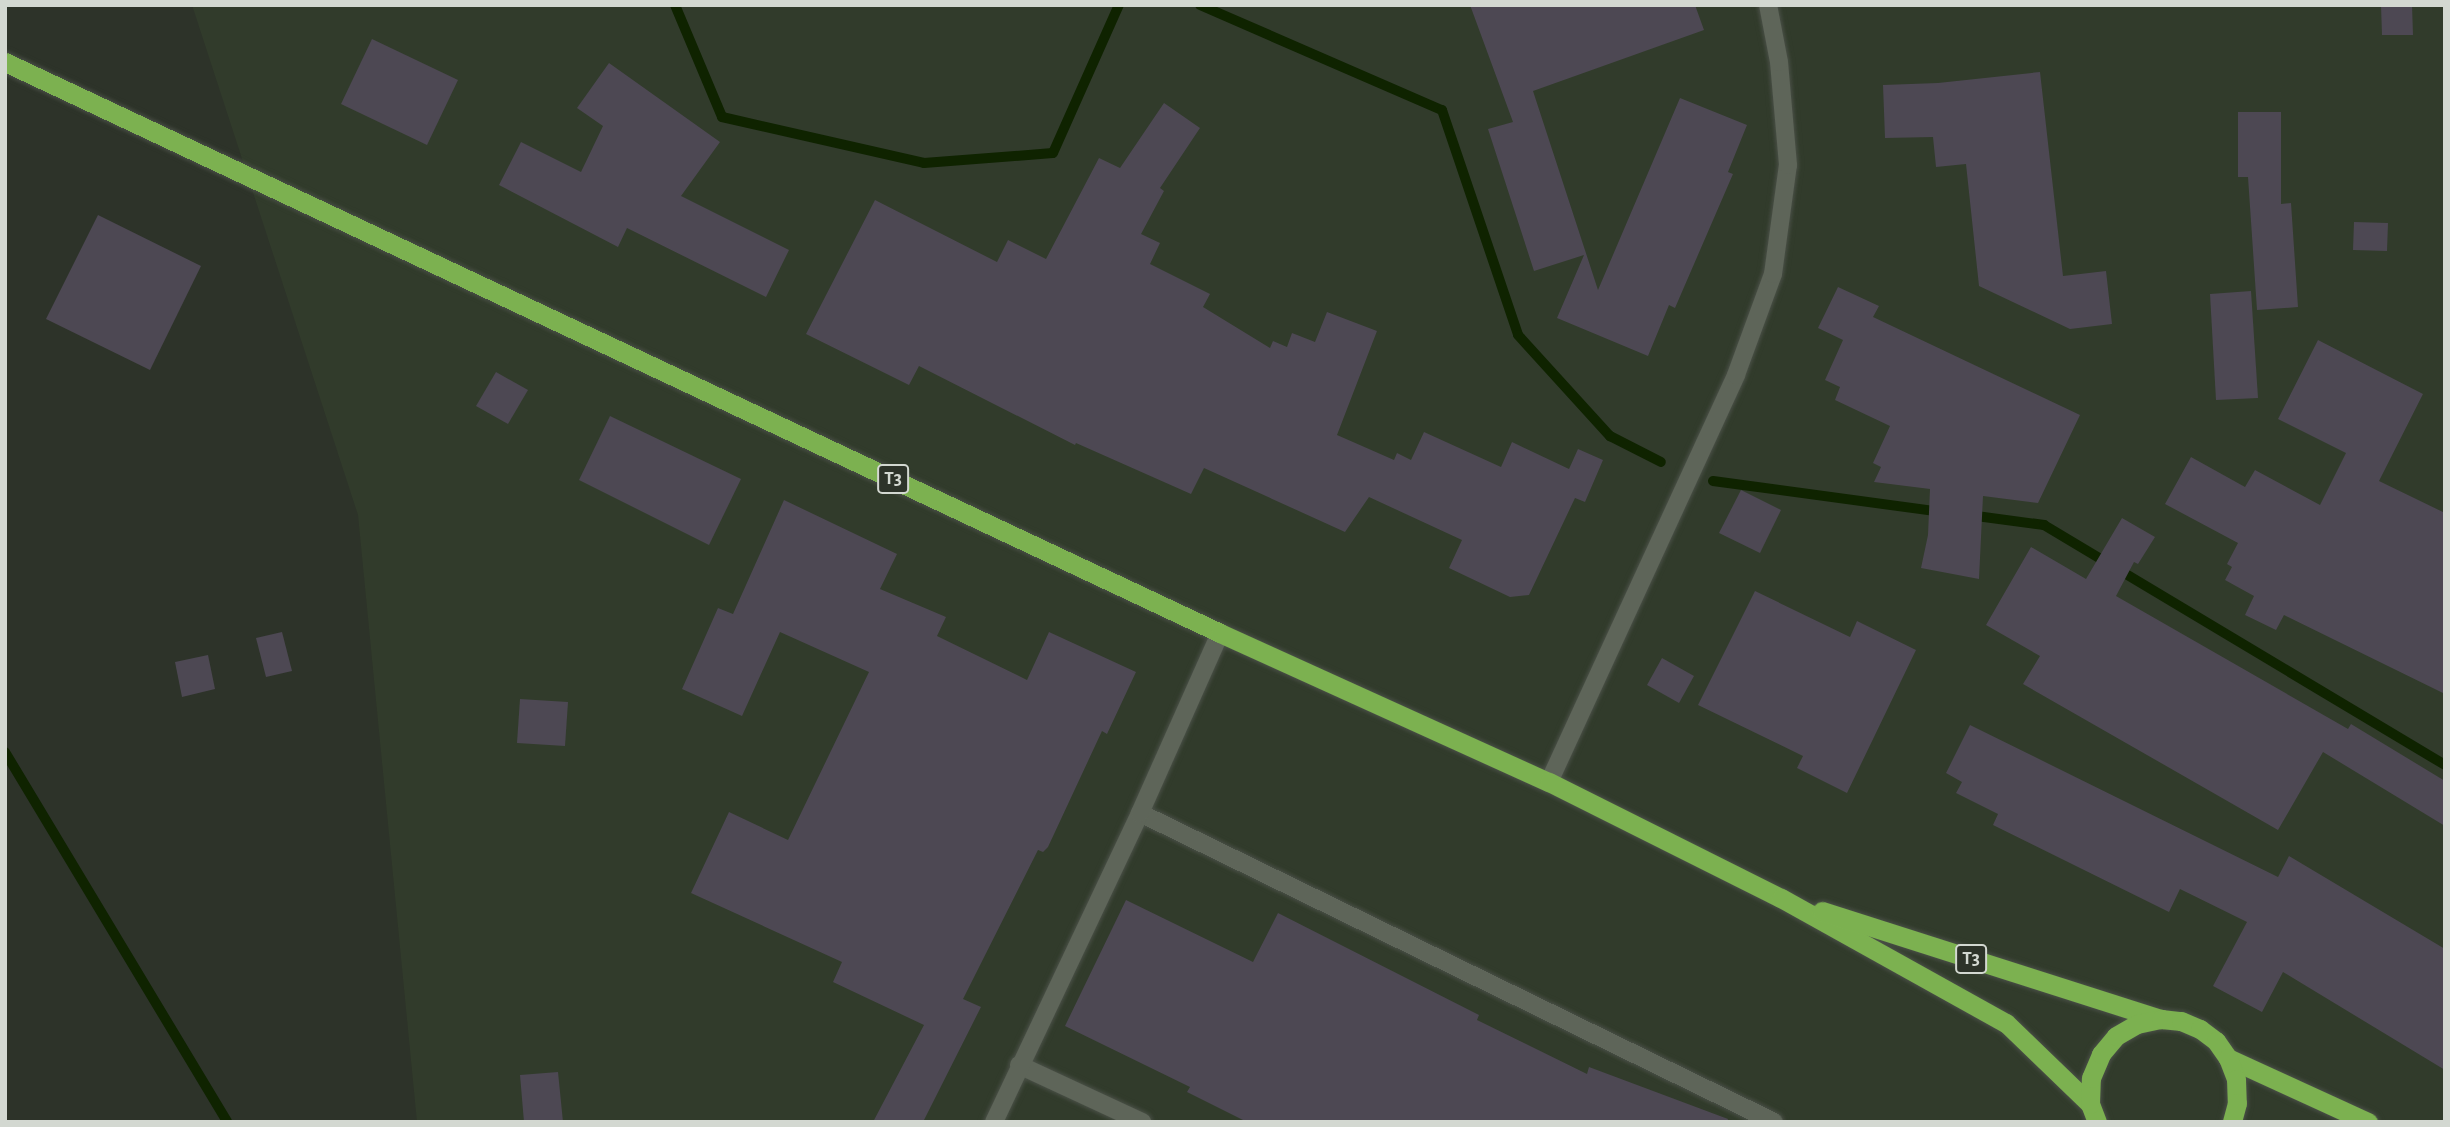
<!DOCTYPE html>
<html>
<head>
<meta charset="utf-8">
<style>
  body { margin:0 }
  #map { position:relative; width:2450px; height:1127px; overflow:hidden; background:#2d3329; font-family:"Alegreya Sans",sans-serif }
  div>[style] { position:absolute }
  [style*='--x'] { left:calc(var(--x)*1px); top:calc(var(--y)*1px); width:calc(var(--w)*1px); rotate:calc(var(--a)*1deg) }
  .built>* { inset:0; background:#313b2b }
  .stream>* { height:10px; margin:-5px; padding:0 5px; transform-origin:5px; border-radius:5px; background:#0f2300 }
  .building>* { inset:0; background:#4d4853 }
  .roads { filter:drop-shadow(0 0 2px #4a5047) drop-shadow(0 0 2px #4a5047) }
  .minor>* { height:18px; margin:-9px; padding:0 9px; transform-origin:9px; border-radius:9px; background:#5e6559 }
  .trunk>* { height:19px; margin:-9.5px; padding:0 9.5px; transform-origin:9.5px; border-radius:9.5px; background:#7cb150 }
  span { translate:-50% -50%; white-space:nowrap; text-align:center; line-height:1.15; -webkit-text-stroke:5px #2d3329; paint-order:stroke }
  .shield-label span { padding:2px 5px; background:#2d3329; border:2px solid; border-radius:5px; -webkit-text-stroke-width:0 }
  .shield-label { font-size:19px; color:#d3d8d1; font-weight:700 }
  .frame { position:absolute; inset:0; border:7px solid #d3d8d1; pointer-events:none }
</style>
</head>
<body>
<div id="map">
  <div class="built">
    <i style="clip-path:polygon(192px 5px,2445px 5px,2445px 1122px,417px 1122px,358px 515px)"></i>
  </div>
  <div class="stream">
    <i style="--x:675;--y:5;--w:121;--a:67.2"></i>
    <i style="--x:722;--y:117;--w:207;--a:12.8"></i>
    <i style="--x:924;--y:163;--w:129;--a:-4.4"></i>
    <i style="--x:1053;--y:153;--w:162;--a:-66"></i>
    <i style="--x:1200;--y:5;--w:264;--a:23.5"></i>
    <i style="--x:1442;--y:110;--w:237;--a:71.3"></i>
    <i style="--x:1518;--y:335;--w:137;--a:47.7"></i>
    <i style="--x:1610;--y:436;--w:57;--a:27"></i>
    <i style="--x:1713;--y:481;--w:232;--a:7.7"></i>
    <i style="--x:1969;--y:515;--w:76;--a:7.6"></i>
    <i style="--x:2044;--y:525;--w:467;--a:30.9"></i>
    <i style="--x:5;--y:752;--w:431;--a:59"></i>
  </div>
  <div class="building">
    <i style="clip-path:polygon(1470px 5px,1695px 5px,1704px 30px,1533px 91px,1598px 290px,1680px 98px,1747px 125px,1728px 172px,1733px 174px,1675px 308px,1669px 305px,1648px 356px,1557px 318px,1584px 255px,1534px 271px,1488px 129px,1513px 122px)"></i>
    <i style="clip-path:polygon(2381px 5px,2412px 5px,2413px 35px,2382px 35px)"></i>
    <i style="clip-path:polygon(372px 39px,458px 80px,427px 145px,341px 104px)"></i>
    <i style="clip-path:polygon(609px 63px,720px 142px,681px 196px,789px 250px,766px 297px,627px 228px,618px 247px,499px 185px,521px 142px,581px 172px,603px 126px,577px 108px)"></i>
    <i style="clip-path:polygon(2040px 72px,2063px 276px,2106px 271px,2112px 324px,2070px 329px,1979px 286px,1966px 164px,1936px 167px,1933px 137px,1885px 138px,1883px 85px,1938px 83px)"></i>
    <i style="clip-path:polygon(1164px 103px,1200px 128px,1160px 188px,1164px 191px,1141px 234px,1160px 243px,1150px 264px,1210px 294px,1203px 307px,1270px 348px,1273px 341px,1287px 347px,1292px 333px,1315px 342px,1327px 312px,1377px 331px,1337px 435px,1394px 460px,1397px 453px,1411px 460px,1424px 432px,1501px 467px,1512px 442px,1569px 469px,1578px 449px,1603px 460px,1585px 502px,1575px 498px,1529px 595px,1510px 597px,1449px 568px,1462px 540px,1369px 497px,1345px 532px,1204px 468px,1191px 494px,1076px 443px,1075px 445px,919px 366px,909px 385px,806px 334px,875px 200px,997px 262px,1008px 240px,1046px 259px,1099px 158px,1120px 168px)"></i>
    <i style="clip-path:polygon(2238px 112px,2281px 112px,2281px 204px,2291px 203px,2298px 307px,2257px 310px,2248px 177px,2238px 177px)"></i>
    <i style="clip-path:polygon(98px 215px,201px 266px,150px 370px,46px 319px)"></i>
    <i style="clip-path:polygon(2354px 222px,2388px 223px,2387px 251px,2353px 250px)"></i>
    <i style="clip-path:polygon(1838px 287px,1879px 306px,1873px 317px,2080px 415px,2038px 503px,1983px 496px,1979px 579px,1921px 568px,1928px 535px,1930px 489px,1874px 482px,1881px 467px,1873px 463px,1890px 426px,1835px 400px,1840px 387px,1825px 380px,1843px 340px,1818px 328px)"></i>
    <i style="clip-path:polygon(2251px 291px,2258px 398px,2216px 400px,2210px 294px)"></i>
    <i style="clip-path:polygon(2318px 340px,2423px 394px,2379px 481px,2445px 513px,2445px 694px,2284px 615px,2276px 630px,2245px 615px,2254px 596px,2225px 580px,2232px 567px,2227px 564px,2238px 543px,2165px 504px,2191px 457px,2245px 487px,2255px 470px,2320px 505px,2346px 453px,2278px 419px)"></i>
    <i style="clip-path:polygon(496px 372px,528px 390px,508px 424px,476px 406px)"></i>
    <i style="clip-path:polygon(610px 416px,741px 479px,709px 545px,579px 480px)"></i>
    <i style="clip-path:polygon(1741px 490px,1781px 510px,1760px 553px,1719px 533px)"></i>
    <i style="clip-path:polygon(784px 500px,897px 554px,880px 589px,946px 617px,937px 636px,1027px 680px,1049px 632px,1136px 672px,1107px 734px,1102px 731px,1048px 847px,1043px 852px,1038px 850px,963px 999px,981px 1007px,923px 1122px,873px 1122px,924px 1025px,833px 982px,842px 962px,691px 893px,729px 812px,788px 840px,869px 672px,780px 632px,742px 716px,682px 689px,718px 608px,733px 614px)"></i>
    <i style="clip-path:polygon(2122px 518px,2155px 537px,2138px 564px,2134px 562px,2116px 596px,2348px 729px,2351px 724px,2445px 781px,2445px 826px,2323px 752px,2278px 830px,2023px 684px,2040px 656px,1986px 625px,2031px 547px,2086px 579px)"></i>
    <i style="clip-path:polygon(1755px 591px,1850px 637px,1857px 621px,1916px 650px,1847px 793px,1797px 768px,1803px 756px,1698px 705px)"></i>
    <i style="clip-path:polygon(282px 632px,292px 671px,266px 677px,256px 638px)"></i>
    <i style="clip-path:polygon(208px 655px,215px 689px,182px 697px,175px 662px)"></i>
    <i style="clip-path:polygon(1662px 658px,1694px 676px,1679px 703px,1647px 685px)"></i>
    <i style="clip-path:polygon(520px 699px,568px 702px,565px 746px,517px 743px)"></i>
    <i style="clip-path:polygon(1970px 725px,2278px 877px,2289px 856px,2445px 949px,2445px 1070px,2283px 972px,2262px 1012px,2213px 986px,2247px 922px,2180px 889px,2169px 912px,1993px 825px,1998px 814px,1956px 793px,1962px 782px,1946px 773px)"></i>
    <i style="clip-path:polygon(1126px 900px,1253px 962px,1278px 913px,1479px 1015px,1477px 1020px,1587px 1074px,1589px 1067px,1728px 1119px,1727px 1122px,1247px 1122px,1187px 1092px,1190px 1087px,1065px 1026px)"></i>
    <i style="clip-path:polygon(558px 1072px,563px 1122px,524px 1122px,520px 1075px)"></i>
  </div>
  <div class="roads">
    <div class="minor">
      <i style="--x:1549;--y:782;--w:448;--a:-65.3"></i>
      <i style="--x:1736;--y:375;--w:108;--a:-69.9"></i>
      <i style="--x:1773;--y:274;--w:110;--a:-82.2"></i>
      <i style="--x:1788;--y:165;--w:103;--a:-95"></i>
      <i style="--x:1779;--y:62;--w:58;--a:-100.9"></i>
      <i style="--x:1140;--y:813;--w:705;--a:25.98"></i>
      <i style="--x:1019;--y:1065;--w:136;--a:24.9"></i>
      <i style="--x:994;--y:1122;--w:342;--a:-64.7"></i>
      <i style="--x:1140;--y:813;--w:197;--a:-66"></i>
    </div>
    <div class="trunk">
      <i style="--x:5;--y:62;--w:1342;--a:25.17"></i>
      <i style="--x:1220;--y:633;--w:361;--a:24.4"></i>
      <i style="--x:1549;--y:782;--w:259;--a:26.6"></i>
      <i style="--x:1781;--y:898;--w:257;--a:29.1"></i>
      <i style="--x:2006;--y:1023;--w:117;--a:44"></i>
      <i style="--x:1822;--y:911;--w:356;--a:17.7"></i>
      <i style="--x:2228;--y:1058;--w:154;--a:24.6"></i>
      <i style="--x:2097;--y:1122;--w:19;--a:-111"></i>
      <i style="--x:2090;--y:1104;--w:26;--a:-88"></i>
      <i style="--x:2091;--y:1078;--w:26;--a:-67"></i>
      <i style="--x:2101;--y:1054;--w:23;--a:-50"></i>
      <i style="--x:2116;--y:1036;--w:24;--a:-30"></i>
      <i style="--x:2137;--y:1024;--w:25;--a:-12"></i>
      <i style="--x:2161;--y:1019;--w:20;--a:6"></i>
      <i style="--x:2181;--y:1021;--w:21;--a:23"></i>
      <i style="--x:2200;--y:1029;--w:20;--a:37"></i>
      <i style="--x:2216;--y:1041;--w:21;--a:55"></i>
      <i style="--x:2228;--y:1058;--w:22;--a:69"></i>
      <i style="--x:2236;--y:1079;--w:24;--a:88"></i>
      <i style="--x:2237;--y:1103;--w:20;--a:105"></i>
    </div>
  </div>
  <div class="shield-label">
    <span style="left:893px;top:479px">T3</span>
    <span style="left:1971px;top:959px">T3</span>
  </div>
  <div class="frame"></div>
</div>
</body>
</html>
